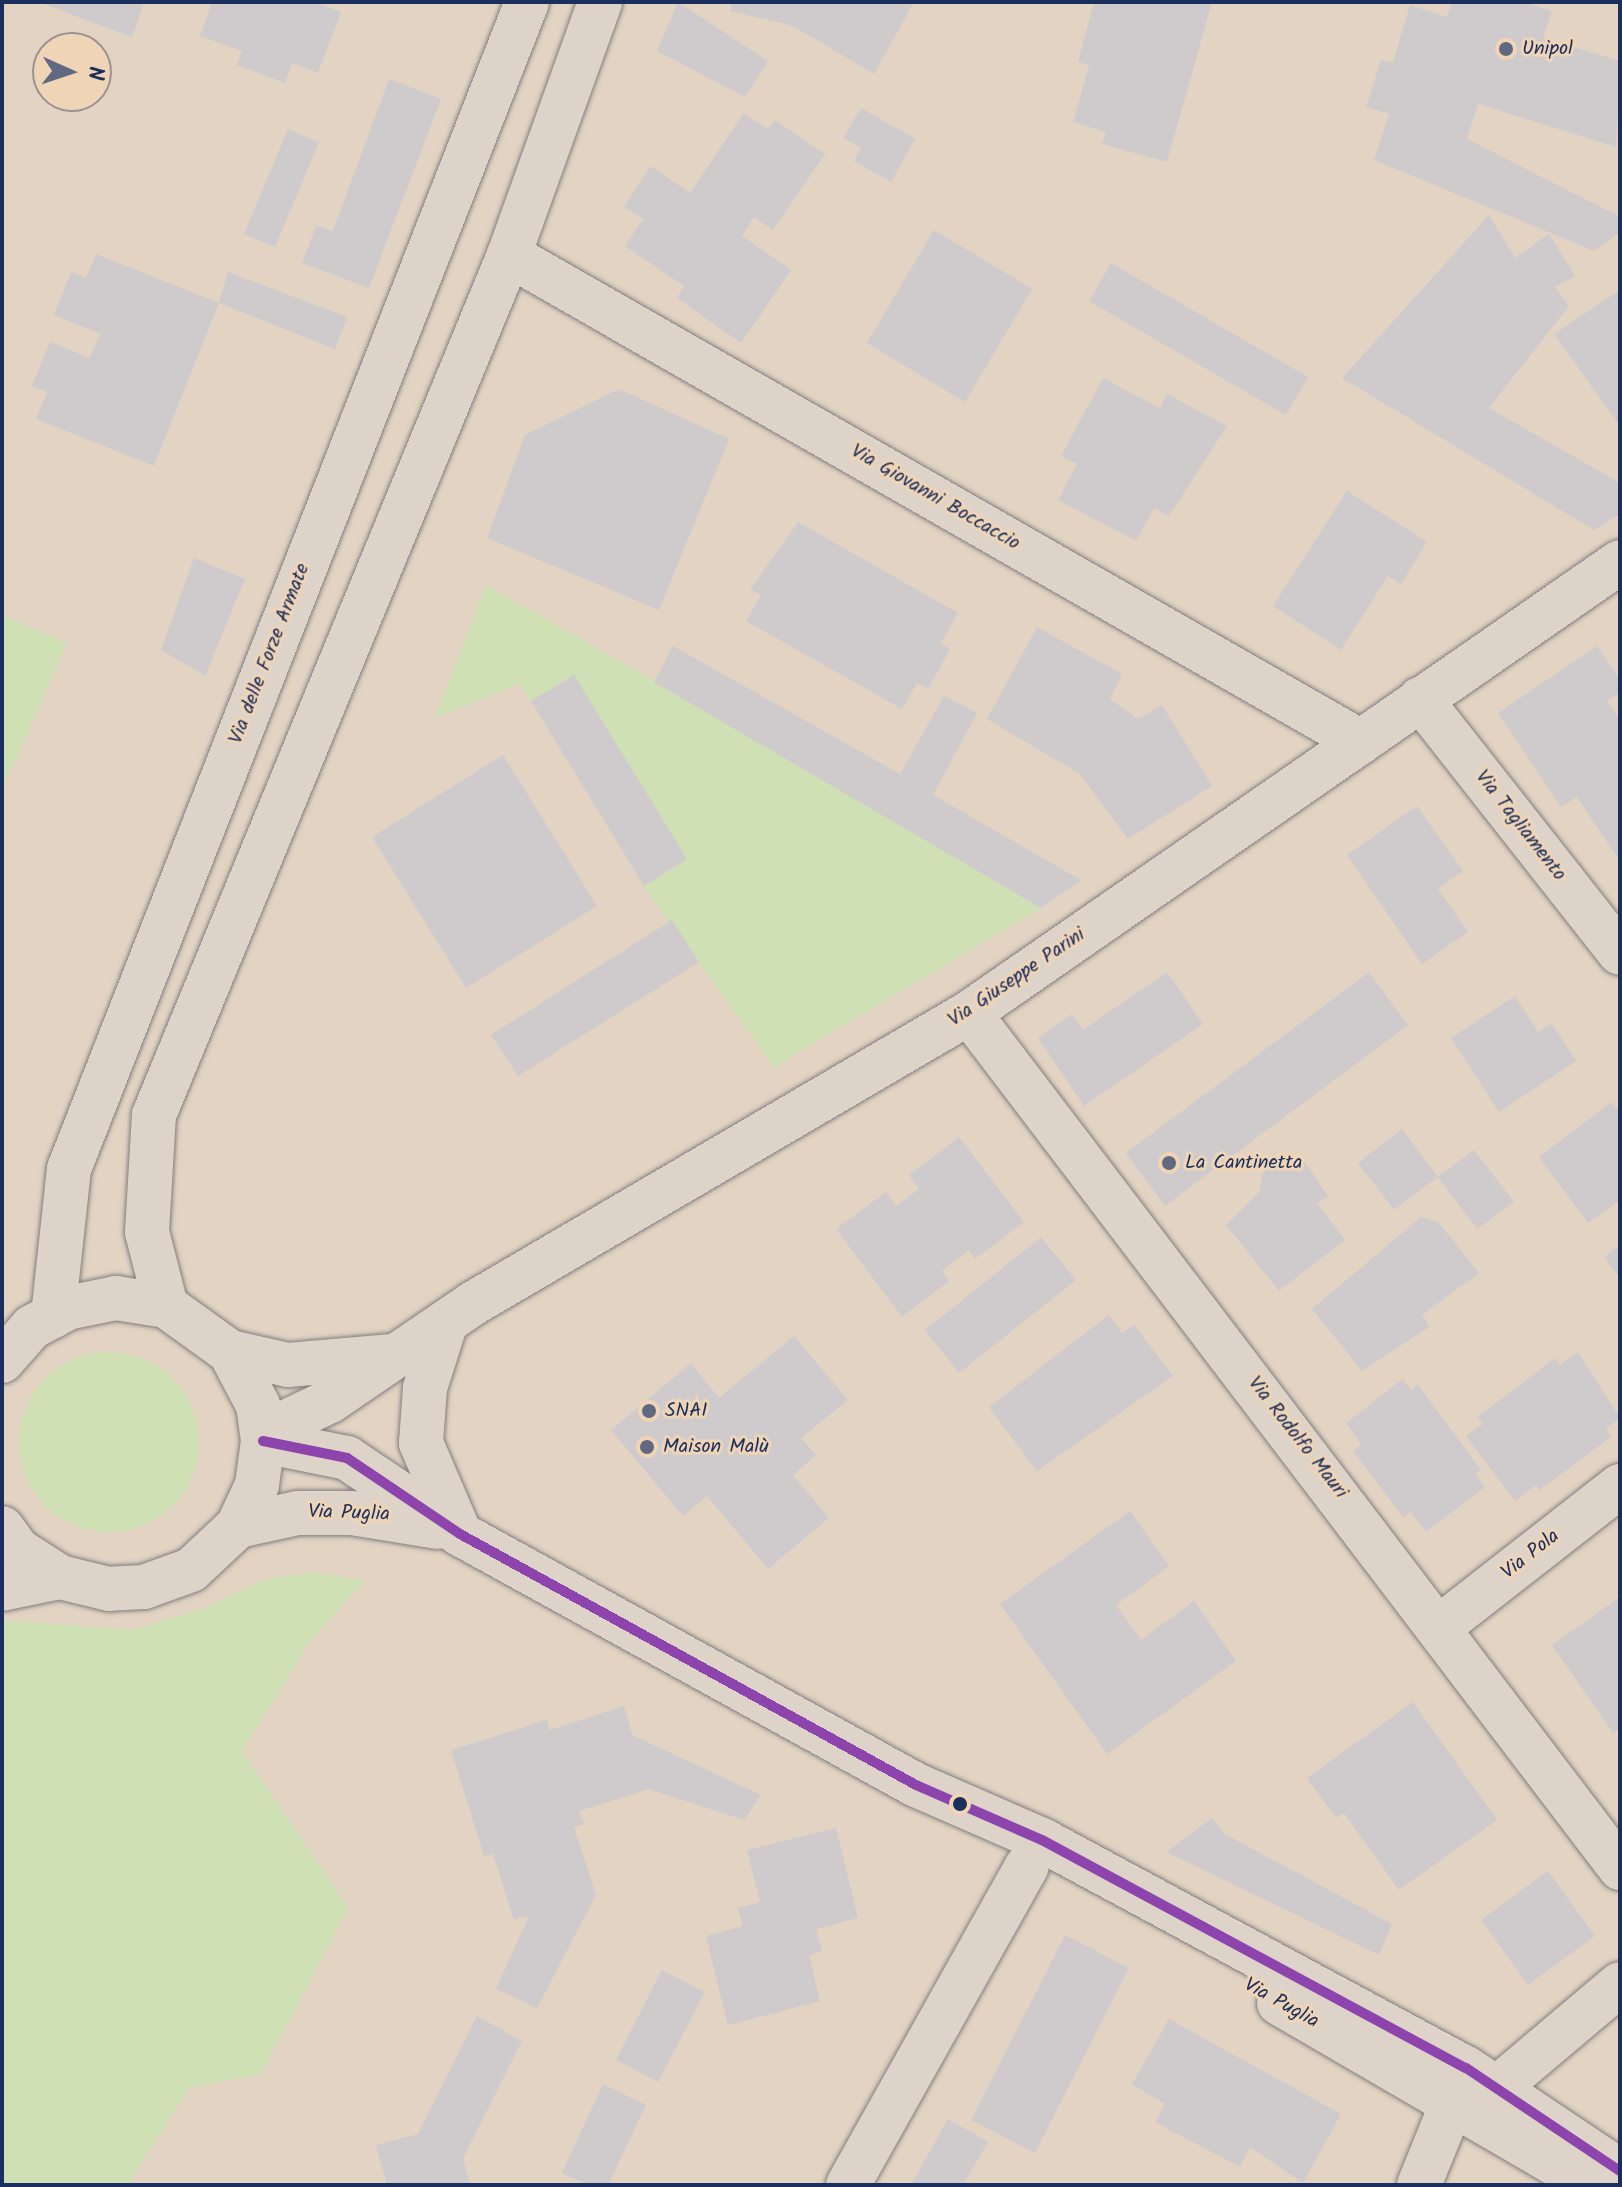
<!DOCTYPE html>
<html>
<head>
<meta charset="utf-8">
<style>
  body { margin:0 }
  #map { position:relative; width:1622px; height:2187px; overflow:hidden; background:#e2d3c3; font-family:Kalam,sans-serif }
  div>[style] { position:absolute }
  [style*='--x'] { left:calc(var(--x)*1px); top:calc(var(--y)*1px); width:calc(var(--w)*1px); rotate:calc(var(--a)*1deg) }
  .green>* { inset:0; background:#cee0b4 }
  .round { border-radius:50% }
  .building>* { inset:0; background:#cfcbcc }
  .roads { filter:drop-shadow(0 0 2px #817e7f) drop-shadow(0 0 2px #817e7f) }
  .minor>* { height:44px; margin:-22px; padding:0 22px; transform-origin:22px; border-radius:22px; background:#ddd3c8 }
  .tertiary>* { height:44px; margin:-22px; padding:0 22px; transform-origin:22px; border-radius:22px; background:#ddd3c8 }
  .bus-1>* { height:10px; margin:-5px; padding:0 5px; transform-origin:5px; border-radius:5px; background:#8e44ad }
  .dots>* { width:22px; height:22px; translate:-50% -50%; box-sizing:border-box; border:4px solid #efd4b6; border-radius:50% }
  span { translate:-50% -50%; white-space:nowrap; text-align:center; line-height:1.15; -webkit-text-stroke:6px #efd4b6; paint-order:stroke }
  .poi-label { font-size:20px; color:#1b2f5e }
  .left { translate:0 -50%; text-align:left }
  .street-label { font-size:20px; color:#1b2f5e }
  .frame { position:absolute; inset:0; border:4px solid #1b2f5e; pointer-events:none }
  .north { position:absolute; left:32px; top:32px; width:80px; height:80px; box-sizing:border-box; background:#efd4b6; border:2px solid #9a9293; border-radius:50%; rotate:93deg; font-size:22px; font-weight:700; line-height:32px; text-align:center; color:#1b2f5e }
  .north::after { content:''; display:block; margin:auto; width:28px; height:36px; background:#616881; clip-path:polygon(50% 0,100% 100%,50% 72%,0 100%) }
</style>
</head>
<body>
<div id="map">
  <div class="green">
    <i style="clip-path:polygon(486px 585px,880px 809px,1041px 908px,774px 1067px,644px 886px,687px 859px,574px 675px,531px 701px,520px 684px,435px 718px)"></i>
    <i style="clip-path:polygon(2px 615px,67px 643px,2px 791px)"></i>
    <i class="round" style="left:19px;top:1352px;width:180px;height:180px"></i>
    <i style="clip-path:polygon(313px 1572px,365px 1580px,309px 1643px,242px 1751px,348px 1908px,261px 2074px,189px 2088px,127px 2185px,2px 2185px,2px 1620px,133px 1630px,206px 1608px,263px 1580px)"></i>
  </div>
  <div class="building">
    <i style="clip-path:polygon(38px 2px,144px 2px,132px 37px)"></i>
    <i style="clip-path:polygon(212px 2px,315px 2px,341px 12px,318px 73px,292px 63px,285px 83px,237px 65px,242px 51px,200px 36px)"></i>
    <i style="clip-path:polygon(678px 2px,768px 61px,745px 97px,657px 51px)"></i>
    <i style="clip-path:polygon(732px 2px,914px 2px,874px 74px,793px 26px,730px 11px)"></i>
    <i style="clip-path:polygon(1094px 2px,1212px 2px,1167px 162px,1102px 144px,1106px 132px,1073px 122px,1089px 65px,1078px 62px)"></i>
    <i style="clip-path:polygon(1452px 2px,1523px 2px,1552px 11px,1543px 38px,1620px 61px,1616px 147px,1478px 104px,1467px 139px,1620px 217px,1620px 232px,1594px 251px,1374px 160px,1389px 114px,1366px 107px,1381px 60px,1393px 63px,1410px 5px,1447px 17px)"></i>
    <i style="clip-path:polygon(389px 79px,441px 99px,369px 288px,302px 263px,316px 226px,333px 231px)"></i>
    <i style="clip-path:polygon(861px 108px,915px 139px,891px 182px,854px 161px,861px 148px,843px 138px)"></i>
    <i style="clip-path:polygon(744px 113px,768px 129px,775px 120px,825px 154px,773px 230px,754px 217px,742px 236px,791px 270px,741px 343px,677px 298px,684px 286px,625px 246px,643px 219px,624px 207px,650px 166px,690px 193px)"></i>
    <i style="clip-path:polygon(288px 129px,319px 142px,275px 247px,244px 234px)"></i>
    <i style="clip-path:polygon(1489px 215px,1515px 258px,1549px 234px,1575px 276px,1555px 287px,1569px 306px,1489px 408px,1620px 483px,1620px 514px,1594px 530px,1342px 378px)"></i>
    <i style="clip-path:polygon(934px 230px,1032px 289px,965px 402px,867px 343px)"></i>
    <i style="clip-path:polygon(96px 254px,219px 303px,154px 466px,36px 419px,47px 392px,32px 386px,50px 342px,90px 358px,100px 334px,54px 315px,71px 272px,86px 278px)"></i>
    <i style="clip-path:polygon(1111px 263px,1308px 377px,1286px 415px,1089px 301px)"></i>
    <i style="clip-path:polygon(228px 272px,347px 317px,335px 349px,219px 303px)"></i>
    <i style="clip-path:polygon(1620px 290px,1620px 426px,1554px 334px)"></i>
    <i style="clip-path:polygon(1103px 378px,1160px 408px,1167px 394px,1227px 426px,1169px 516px,1154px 508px,1136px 541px,1058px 500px,1077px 464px,1061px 456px)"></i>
    <i style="clip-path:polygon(619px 389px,729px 439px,659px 610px,487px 538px,525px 435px)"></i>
    <i style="clip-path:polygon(1347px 491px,1427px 542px,1401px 584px,1388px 576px,1341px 650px,1273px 606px)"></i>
    <i style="clip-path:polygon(798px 522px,958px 613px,941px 643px,950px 649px,928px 689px,917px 683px,902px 709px,746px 621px,761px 595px,750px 590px)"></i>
    <i style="clip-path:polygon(194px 558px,245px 579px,205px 676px,161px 650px)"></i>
    <i style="clip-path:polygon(1037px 627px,1122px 674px,1110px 699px,1138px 719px,1162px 705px,1212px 786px,1128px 839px,1080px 774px,987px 719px)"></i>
    <i style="clip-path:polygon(673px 646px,900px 774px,944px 696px,977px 713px,933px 795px,1081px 880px,1041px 908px,654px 682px)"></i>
    <i style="clip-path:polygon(1597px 646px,1620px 680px,1620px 692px,1607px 701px,1620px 720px,1620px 861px,1577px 797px,1561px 807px,1498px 713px)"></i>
    <i style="clip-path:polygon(574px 675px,687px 859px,644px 886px,531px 701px)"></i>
    <i style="clip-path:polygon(503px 755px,597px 906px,466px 988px,372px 837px)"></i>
    <i style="clip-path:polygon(1417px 806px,1463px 871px,1438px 889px,1468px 932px,1422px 964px,1347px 855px)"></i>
    <i style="clip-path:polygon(672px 920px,699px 962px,518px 1076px,491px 1035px)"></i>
    <i style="clip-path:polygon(1167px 972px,1203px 1024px,1084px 1106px,1038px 1038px,1072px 1014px,1083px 1030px)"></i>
    <i style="clip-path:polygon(1369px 972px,1408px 1025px,1165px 1206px,1126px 1153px)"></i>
    <i style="clip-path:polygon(1515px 996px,1538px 1032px,1552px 1024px,1576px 1061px,1499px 1112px,1451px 1038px)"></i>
    <i style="clip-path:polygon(1611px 1102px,1620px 1113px,1620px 1200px,1588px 1223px,1539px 1157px)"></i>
    <i style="clip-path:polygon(1402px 1129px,1438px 1177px,1474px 1150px,1514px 1202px,1477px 1229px,1438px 1177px,1394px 1210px,1358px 1163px)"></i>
    <i style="clip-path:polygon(959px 1137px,1024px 1222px,975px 1259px,969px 1250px,942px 1271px,949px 1281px,902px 1317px,836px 1229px,886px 1192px,896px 1206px,919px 1189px,909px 1175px)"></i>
    <i style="clip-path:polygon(1281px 1155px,1304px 1161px,1328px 1196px,1317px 1203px,1345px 1240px,1279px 1291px,1226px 1225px,1259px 1192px,1264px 1166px)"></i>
    <i style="clip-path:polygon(1421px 1217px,1438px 1222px,1479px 1273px,1422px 1315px,1429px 1327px,1362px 1371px,1312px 1309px)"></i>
    <i style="clip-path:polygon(1041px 1237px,1076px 1280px,959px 1373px,925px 1330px)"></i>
    <i style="clip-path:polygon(1620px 1245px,1620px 1278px,1604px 1257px)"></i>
    <i style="clip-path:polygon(1109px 1315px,1122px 1333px,1134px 1325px,1173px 1376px,1037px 1471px,989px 1407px)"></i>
    <i style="clip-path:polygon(794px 1336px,848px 1400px,801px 1438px,816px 1455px,793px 1475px,829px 1518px,768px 1569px,707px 1496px,683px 1516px,611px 1430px,691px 1363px,719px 1398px)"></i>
    <i style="clip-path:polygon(1578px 1352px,1620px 1418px,1606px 1429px,1611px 1437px,1540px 1490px,1536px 1485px,1515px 1501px,1466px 1436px,1483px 1424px,1477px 1417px,1555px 1358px,1560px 1365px)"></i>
    <i style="clip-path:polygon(1403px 1379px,1411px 1391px,1418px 1385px,1481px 1470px,1475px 1474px,1485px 1487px,1426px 1532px,1411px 1512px,1403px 1517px,1353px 1451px,1361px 1444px,1346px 1423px)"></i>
    <i style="clip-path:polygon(1130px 1511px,1169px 1566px,1116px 1605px,1141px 1640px,1194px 1601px,1236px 1661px,1107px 1754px,1000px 1604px)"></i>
    <i style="clip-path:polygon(1620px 1597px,1620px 1728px,1613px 1733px,1552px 1645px)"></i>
    <i style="clip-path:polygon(1413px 1702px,1497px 1820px,1399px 1890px,1344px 1813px,1336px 1818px,1307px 1778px)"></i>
    <i style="clip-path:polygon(624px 1706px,632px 1735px,761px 1795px,744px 1820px,649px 1789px,579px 1811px,584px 1824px,574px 1827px,596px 1895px,537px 2008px,496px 1989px,529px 1916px,514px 1920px,493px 1854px,484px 1856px,451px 1750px,547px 1720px,550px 1730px)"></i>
    <i style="clip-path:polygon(1212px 1818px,1223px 1833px,1392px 1924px,1379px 1955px,1166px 1852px)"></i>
    <i style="clip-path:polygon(836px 1828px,858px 1918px,816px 1929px,822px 1951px,809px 1955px,820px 2001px,728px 2025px,706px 1936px,743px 1926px,738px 1908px,760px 1902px,747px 1850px)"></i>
    <i style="clip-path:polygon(1548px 1871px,1595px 1936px,1528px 1985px,1481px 1920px)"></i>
    <i style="clip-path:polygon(1065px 1935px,1129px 1968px,1035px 2153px,971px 2120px)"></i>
    <i style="clip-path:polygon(662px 1970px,705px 1992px,658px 2082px,616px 2060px)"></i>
    <i style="clip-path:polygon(477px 2016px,522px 2041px,463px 2158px,470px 2185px,387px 2185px,376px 2145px,418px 2134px)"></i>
    <i style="clip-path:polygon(1169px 2019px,1341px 2114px,1303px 2183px,1250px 2147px,1240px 2167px,1155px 2122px,1165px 2104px,1132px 2084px)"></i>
    <i style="clip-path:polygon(603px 2084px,646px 2105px,608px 2185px,588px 2185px,562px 2173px)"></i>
    <i style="clip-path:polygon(948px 2119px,988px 2142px,963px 2185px,911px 2185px)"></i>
  </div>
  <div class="roads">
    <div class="minor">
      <i style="--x:509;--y:255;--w:981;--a:29.75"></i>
      <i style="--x:1420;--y:699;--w:323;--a:51.8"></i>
      <i style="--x:969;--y:1013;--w:1075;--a:52.71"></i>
      <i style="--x:446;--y:1322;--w:69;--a:107.7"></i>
      <i style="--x:425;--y:1388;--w:55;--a:94.2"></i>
      <i style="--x:421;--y:1443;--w:99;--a:66.8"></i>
      <i style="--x:230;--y:1352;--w:59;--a:12.6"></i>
      <i style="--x:288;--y:1365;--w:102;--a:-5"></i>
      <i style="--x:263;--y:1433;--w:74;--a:-25.5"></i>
      <i style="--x:330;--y:1401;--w:172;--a:-34.3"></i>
      <i style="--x:472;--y:1304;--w:576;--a:-30.35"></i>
      <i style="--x:969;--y:1013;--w:792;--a:-34.71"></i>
      <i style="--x:2;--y:1589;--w:59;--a:-11.7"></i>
      <i style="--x:1442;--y:1625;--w:226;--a:-38"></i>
      <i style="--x:1497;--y:2088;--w:161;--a:-40.2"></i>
      <i style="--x:848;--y:2185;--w:366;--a:-60.7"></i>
      <i style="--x:1419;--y:2185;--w:93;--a:-67.9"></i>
    </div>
    <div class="tertiary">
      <i style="--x:166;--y:1306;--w:76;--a:-104.4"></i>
      <i style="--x:147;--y:1232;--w:117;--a:-86.6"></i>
      <i style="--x:154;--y:1115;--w:930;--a:-67.57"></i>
      <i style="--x:509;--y:255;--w:269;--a:-70.2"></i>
      <i style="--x:53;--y:1316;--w:148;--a:-83.8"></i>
      <i style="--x:69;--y:1169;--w:1254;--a:-68.57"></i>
      <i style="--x:2;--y:1361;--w:45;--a:-48.6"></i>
      <i style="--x:32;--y:1327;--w:40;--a:-28"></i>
      <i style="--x:67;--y:1308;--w:50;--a:-11.5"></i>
      <i style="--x:116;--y:1298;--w:51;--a:9.1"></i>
      <i style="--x:166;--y:1306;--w:79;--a:35.7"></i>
      <i style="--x:230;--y:1352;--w:60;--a:62.2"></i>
      <i style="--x:258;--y:1405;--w:36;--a:82"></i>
      <i style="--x:263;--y:1441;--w:44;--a:97.8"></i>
      <i style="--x:257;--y:1485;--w:45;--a:114.9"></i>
      <i style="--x:238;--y:1526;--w:64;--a:136.9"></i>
      <i style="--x:191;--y:1570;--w:50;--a:160.1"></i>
      <i style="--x:144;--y:1587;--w:35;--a:177"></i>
      <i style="--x:109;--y:1589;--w:50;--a:-166.2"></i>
      <i style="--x:60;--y:1577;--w:50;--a:-147.3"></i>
      <i style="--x:18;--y:1550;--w:27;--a:-126"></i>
      <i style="--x:263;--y:1441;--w:86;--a:11.4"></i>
      <i style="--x:347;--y:1458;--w:136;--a:33.9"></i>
      <i style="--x:460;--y:1534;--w:521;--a:28.83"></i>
      <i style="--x:916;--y:1785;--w:137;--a:23.6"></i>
      <i style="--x:1042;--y:1840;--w:481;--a:28.3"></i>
      <i style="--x:1466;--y:2068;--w:185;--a:33.8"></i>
      <i style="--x:238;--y:1526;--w:61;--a:-12.2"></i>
      <i style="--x:298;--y:1513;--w:54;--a:0"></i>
      <i style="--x:352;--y:1513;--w:87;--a:9.2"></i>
      <i style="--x:1279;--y:2003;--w:362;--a:30.2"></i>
    </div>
  </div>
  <div class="bus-1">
    <i style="--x:263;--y:1441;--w:86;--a:11.4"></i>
    <i style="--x:347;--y:1458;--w:136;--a:33.9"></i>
    <i style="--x:460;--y:1534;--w:521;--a:28.83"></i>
    <i style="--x:916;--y:1785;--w:137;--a:23.6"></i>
    <i style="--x:1042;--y:1840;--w:481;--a:28.3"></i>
    <i style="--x:1466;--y:2068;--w:185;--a:33.8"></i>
  </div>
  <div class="dots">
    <i style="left:1506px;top:49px;background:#616881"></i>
    <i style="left:1169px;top:1163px;background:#616881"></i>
    <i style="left:649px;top:1411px;background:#616881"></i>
    <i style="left:647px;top:1447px;background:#616881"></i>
    <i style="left:960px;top:1804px;background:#1b2f5e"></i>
  </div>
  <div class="poi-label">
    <span class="left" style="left:1522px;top:49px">Unipol</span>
    <span class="left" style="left:1185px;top:1163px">La Cantinetta</span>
    <span class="left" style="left:665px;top:1411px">SNAI</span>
    <span class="left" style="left:663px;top:1447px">Maison Malù</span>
  </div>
  <div class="street-label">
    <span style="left:935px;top:498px;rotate:30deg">Via Giovanni Boccaccio</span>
    <span style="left:270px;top:654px;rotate:-69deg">Via delle Forze Armate</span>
    <span style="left:1520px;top:826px;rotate:52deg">Via Tagliamento</span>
    <span style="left:1017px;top:978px;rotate:-34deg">Via Giuseppe Parini</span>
    <span style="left:1297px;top:1438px;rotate:52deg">Via Rodolfo Mauri</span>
    <span style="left:349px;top:1514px;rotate:2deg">Via Puglia</span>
    <span style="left:1531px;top:1555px;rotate:-38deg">Via Pola</span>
    <span style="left:1281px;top:2004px;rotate:29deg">Via Puglia</span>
  </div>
  <div class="frame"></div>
  <div class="north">N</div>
</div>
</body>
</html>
